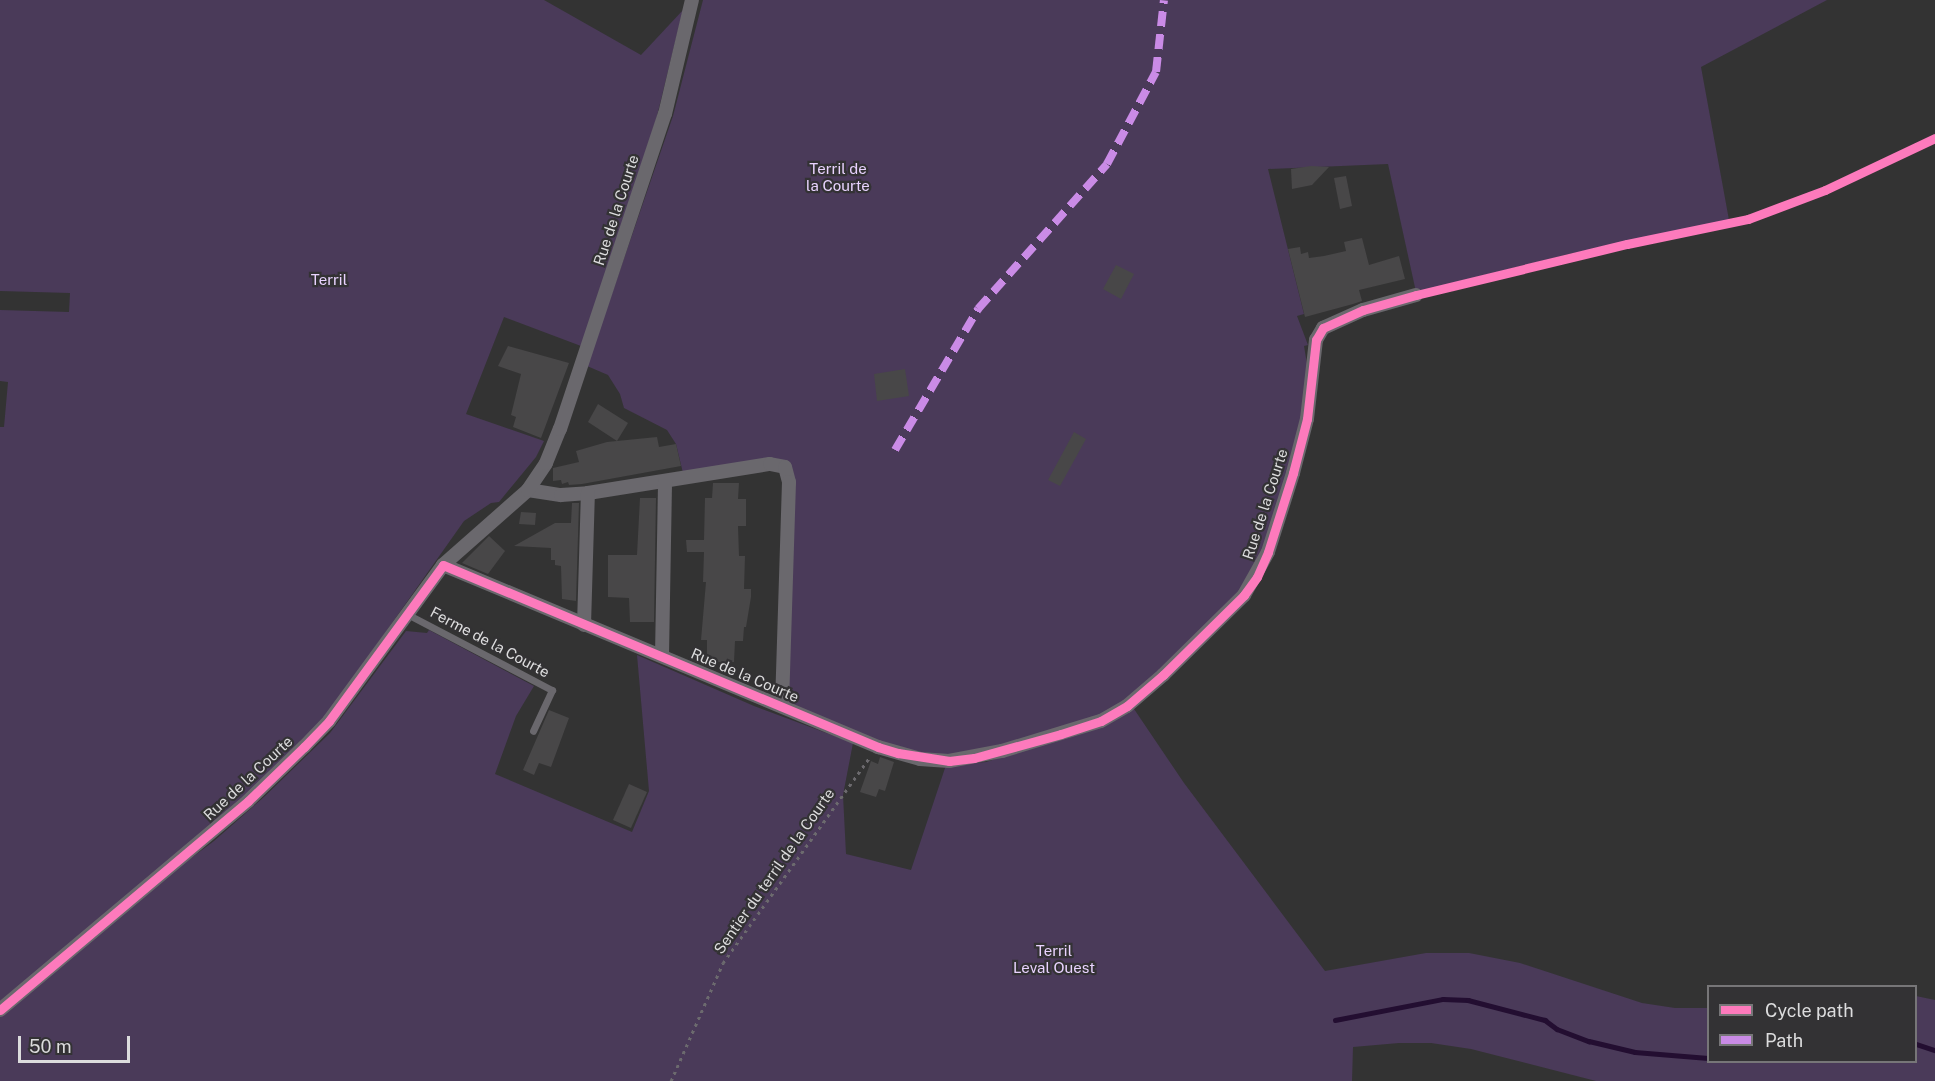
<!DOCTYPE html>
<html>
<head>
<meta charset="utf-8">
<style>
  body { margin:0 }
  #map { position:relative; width:1935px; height:1081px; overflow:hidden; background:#333; font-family:"Public Sans",sans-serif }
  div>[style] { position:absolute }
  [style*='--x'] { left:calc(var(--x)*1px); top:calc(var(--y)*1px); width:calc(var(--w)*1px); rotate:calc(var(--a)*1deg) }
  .green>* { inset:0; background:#4a3a59 }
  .stream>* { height:4.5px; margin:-2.25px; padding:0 2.25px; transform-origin:2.25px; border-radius:2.25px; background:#230e31 }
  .building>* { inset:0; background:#484748 }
  .path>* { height:3px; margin-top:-1.5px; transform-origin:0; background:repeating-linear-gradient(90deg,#6c6a6e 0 3px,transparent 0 7.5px) }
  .service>* { height:7px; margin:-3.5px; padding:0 3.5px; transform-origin:3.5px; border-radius:3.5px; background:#6a686d }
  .minor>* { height:14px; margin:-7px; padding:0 7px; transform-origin:7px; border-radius:7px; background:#6a686d }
  .quiet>* { height:8px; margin-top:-4px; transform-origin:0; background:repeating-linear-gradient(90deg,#ca8be6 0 15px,transparent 0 23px) }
  .cycleway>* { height:9px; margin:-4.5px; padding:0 4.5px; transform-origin:4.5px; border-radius:4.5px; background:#fd7abc }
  span { translate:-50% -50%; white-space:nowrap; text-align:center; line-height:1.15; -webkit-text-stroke:4.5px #333234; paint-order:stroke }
  .park-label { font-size:15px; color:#e9d3ff }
  .street-label { font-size:15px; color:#dcdcdd }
  .legend { position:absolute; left:1707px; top:985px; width:210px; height:78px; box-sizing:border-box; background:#333234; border:2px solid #777678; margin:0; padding:8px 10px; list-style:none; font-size:18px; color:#dcdcdd }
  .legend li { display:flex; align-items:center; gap:12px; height:30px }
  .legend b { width:30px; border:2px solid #777678 }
  .scale { position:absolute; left:18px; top:1036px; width:112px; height:27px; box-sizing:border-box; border:3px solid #dcdcdd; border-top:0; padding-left:8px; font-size:18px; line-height:21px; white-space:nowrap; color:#dcdcdd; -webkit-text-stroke:4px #333234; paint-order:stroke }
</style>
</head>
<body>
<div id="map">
  <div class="green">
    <i style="clip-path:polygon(0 0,544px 0,641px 55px,683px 10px,656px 120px,581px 346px,504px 317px,466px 414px,544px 441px,536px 457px,499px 502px,491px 503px,464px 521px,327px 715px,248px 793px,0 1002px,0 427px,4px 427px,8px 382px,0 381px,0 310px,69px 312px,70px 293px,0 291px)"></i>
    <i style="clip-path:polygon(703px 0,1827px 0,1701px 67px,1729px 220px,1569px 254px,1416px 292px,1388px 164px,1268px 169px,1304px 314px,1297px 316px,1308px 345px,1304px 346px,1307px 364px,1305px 412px,1264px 553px,1247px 586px,1147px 682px,1109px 712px,1039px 737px,950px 755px,922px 754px,888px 746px,786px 704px,792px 469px,683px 473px,676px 444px,667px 430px,624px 408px,620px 394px,608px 375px,587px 366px,673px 116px)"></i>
    <i style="clip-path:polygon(429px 630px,534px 686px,516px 716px,495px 774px,632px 832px,649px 791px,637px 655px,754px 706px,853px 743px,843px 795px,846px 854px,911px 870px,946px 765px,986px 762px,1101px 726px,1132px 706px,1184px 783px,1325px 971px,1426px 953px,1469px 953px,1520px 963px,1642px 1003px,1675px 1008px,1708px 1008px,1708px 1062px,1916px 1062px,1916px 996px,1935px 1000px,1935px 1081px,1596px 1081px,1471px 1049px,1431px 1043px,1399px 1043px,1353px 1047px,1352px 1081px,0 1081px,0 1017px,179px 867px,214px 841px,265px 796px,330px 733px,406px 631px,427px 633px)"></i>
  </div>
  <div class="stream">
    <i style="--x:1335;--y:1020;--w:110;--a:-11"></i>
    <i style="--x:1443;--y:999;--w:25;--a:2"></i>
    <i style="--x:1468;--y:1000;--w:80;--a:14.6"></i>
    <i style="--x:1545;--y:1020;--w:15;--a:37"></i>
    <i style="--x:1557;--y:1029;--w:34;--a:21"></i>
    <i style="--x:1589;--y:1041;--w:47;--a:13.4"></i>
    <i style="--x:1635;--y:1052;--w:73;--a:4.7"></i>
    <i style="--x:1916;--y:1044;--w:20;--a:18"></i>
  </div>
  <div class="building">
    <i style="clip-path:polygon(1311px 166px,1329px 167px,1312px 185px,1292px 189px,1291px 169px)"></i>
    <i style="clip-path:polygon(1346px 176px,1352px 206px,1340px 209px,1334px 178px)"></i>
    <i style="clip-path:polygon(1362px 238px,1369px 265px,1399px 256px,1405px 279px,1359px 290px,1362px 301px,1353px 304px,1305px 317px,1288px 249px,1300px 247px,1301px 254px,1308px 252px,1309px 258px,1324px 256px,1346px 251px,1344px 242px)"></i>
    <i style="clip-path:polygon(1116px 265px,1134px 274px,1121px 299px,1103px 289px)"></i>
    <i style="clip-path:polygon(508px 346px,569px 363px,541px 438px,513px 427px,516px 417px,511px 415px,521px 374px,498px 366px)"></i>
    <i style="clip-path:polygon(905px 369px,909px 396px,877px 401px,874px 374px)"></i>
    <i style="clip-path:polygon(598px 404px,628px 423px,617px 441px,588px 422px)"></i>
    <i style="clip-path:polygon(1074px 432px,1086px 439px,1060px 486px,1048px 480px)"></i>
    <i style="clip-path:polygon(657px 437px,659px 447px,676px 444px,681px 466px,582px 484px,569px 485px,568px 482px,562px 484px,561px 480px,553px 481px,553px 468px,579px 462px,576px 451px,607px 442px)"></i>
    <i style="clip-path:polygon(713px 483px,739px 483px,738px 499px,746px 499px,746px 526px,738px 526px,739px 556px,745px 556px,744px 589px,751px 589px,751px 597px,746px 627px,744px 627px,743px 641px,735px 641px,734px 662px,707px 662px,707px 640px,701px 640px,706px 582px,703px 582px,704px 552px,687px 552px,686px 540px,704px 540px,705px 498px,712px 498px)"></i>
    <i style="clip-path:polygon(640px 498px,656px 498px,654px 622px,630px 622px,629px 598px,608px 597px,608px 555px,637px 555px)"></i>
    <i style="clip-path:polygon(572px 503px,579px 503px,576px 601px,562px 599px,561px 566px,555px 565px,555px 560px,551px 560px,551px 548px,514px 546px,555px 523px,571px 523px)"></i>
    <i style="clip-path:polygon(521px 512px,536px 513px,535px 525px,519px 524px)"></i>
    <i style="clip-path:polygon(489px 536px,505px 551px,488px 574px,462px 563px)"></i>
    <i style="clip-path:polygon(549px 710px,569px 718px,551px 767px,539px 763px,534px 775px,523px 770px)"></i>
    <i style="clip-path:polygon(880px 757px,894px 762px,885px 791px,879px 789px,876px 797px,860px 792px,871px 761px,878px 764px)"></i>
    <i style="clip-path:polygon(629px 784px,647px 792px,631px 828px,613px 820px)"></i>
  </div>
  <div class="path">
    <i style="--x:671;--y:1081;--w:129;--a:-66.2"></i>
    <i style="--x:723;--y:963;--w:253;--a:-54.5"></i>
  </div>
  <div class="service">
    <i style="--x:407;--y:614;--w:164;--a:27.7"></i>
    <i style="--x:552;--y:690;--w:45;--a:114.9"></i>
  </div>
  <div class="minor">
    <i style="--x:528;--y:490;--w:33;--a:9"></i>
    <i style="--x:561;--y:495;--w:27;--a:-4"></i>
    <i style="--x:588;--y:493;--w:184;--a:-9.1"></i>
    <i style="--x:770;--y:464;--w:15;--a:11"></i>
    <i style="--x:785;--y:467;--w:16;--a:75"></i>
    <i style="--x:789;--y:482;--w:224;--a:91.8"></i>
    <i style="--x:443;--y:565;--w:472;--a:22.7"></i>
    <i style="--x:878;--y:747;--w:44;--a:15.9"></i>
    <i style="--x:920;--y:759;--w:29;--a:4"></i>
    <i style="--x:949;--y:761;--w:54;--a:-10.7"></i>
    <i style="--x:1002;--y:751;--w:103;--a:-16.9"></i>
    <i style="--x:1101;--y:721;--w:30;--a:-30"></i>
    <i style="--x:1127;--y:706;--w:48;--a:-40.7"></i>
    <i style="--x:1163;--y:675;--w:114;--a:-44.6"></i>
    <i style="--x:1244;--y:595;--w:49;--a:-60.8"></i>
    <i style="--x:1268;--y:552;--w:83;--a:-72.4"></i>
    <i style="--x:1293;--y:473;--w:56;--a:-75.5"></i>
    <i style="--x:1307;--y:419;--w:80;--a:-83.5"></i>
    <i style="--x:1316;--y:340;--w:14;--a:-60"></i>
    <i style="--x:1323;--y:328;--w:44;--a:-24.2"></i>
    <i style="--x:1363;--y:310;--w:55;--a:-15.8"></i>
    <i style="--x:584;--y:625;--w:132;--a:-88.3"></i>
    <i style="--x:662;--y:656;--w:175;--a:-89"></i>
    <i style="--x:0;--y:1010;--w:324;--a:-40.1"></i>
    <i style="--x:248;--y:801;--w:78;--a:-44"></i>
    <i style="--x:304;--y:747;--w:36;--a:-46"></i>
    <i style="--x:329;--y:721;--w:193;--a:-53.8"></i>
    <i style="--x:443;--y:565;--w:113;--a:-41.4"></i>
    <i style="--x:528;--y:490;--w:32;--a:-56"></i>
    <i style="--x:546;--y:463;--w:37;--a:-68"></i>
    <i style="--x:560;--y:429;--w:332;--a:-71.6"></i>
    <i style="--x:665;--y:114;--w:117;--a:-76.7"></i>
  </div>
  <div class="quiet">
    <i style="--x:895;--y:450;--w:164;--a:-59.5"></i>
    <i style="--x:978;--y:309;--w:194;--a:-48.3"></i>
    <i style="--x:1107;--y:164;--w:104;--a:-62"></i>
    <i style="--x:1156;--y:72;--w:72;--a:-83.7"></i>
  </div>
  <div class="cycleway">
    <i style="--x:0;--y:1010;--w:324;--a:-40.1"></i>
    <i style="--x:248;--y:801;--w:78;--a:-44"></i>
    <i style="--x:304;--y:747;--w:36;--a:-46"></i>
    <i style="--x:329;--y:721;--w:193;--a:-53.8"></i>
    <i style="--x:443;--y:565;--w:472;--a:22.7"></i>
    <i style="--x:878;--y:747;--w:21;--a:17"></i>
    <i style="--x:898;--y:753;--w:52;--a:8.9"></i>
    <i style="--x:949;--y:761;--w:25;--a:-7"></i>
    <i style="--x:974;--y:758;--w:90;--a:-15.4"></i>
    <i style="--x:1061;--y:734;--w:42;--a:-18"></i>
    <i style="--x:1101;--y:721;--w:30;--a:-30"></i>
    <i style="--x:1127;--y:706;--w:48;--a:-40.7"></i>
    <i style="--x:1163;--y:675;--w:114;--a:-44.6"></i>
    <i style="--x:1244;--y:595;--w:22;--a:-54"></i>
    <i style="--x:1257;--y:577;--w:27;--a:-66"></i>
    <i style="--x:1268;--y:552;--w:83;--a:-72.4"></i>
    <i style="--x:1293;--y:473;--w:56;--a:-75.5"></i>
    <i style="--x:1307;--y:419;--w:80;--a:-83.5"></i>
    <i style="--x:1316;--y:340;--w:14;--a:-60"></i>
    <i style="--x:1323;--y:328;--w:44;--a:-24.2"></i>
    <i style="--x:1363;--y:310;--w:55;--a:-15.8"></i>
    <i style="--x:1416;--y:295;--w:217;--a:-13.6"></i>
    <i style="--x:1627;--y:244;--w:124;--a:-11.7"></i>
    <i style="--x:1748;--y:219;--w:82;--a:-20.6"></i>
    <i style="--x:1825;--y:190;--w:122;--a:-25.3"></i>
  </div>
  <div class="park-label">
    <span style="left:838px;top:177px">Terril de<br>la Courte</span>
    <span style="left:329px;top:280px">Terril</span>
    <span style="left:1054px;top:959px">Terril<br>Leval Ouest</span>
  </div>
  <div class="street-label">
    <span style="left:616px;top:210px;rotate:-72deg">Rue de la Courte</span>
    <span style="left:1265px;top:504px;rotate:-72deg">Rue de la Courte</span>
    <span style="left:490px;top:642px;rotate:28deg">Ferme de la Courte</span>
    <span style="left:745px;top:675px;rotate:23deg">Rue de la Courte</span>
    <span style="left:248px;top:778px;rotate:-43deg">Rue de la Courte</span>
    <span style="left:774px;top:871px;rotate:-55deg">Sentier du terril de la Courte</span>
  </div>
  <ul class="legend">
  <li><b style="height:8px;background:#fd7abc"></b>Cycle path</li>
  <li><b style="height:8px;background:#ca8be6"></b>Path</li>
  </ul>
  <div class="scale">50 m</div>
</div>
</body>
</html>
